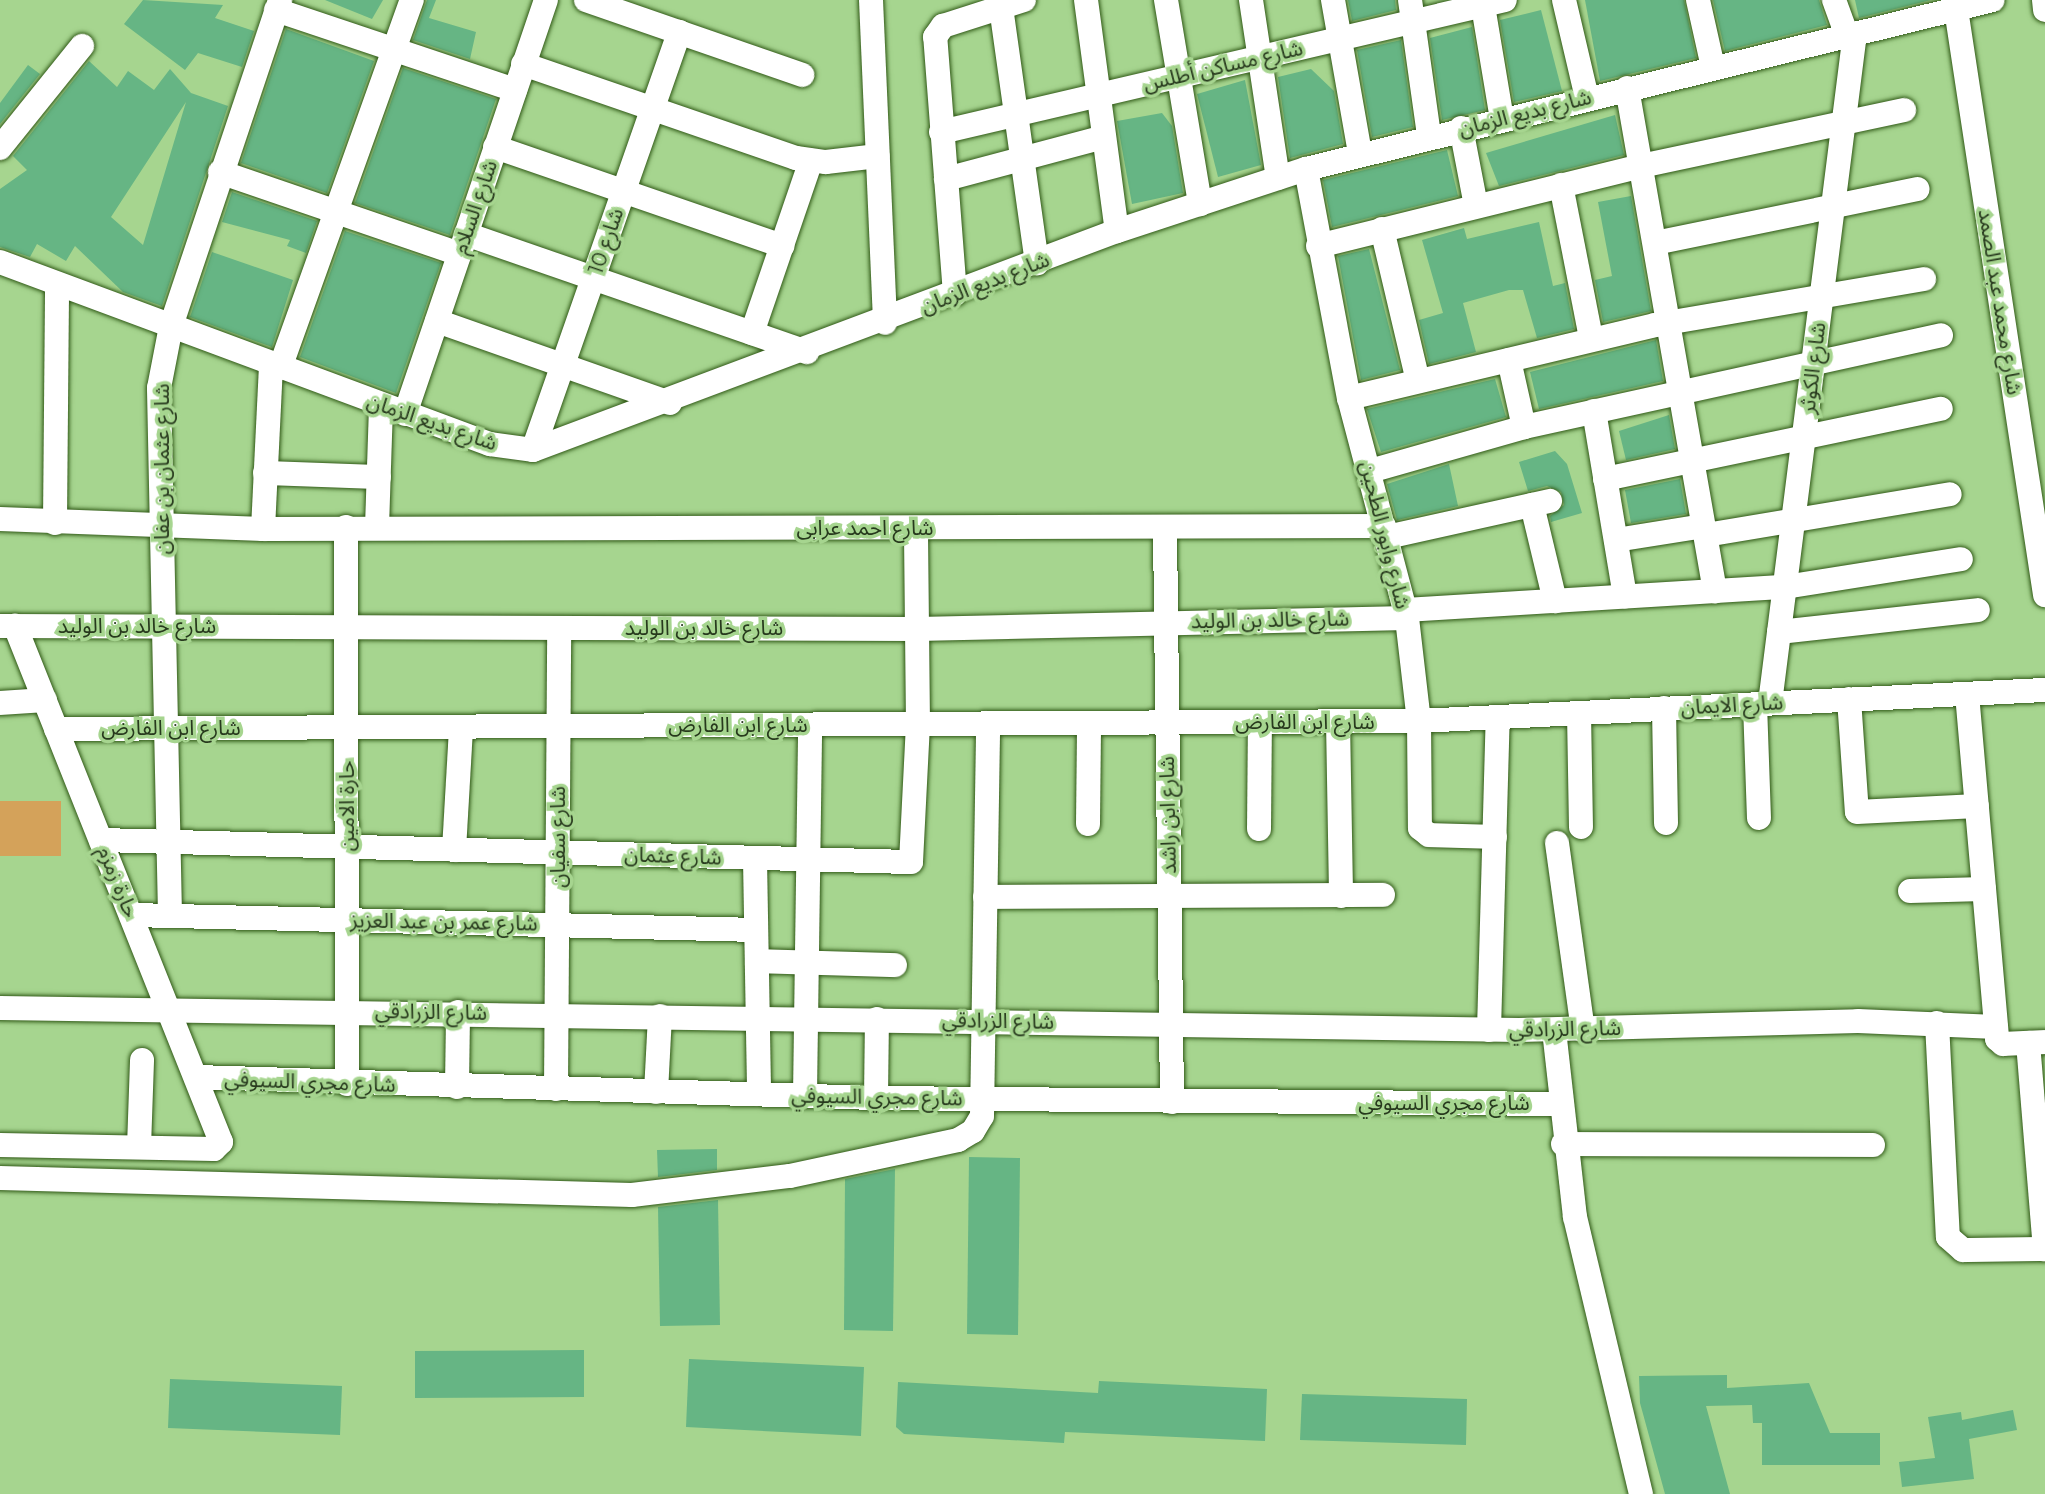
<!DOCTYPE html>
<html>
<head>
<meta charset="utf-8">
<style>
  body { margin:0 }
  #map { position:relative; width:2045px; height:1494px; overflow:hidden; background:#a6d58f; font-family:Montserrat,"Noto Sans Arabic",sans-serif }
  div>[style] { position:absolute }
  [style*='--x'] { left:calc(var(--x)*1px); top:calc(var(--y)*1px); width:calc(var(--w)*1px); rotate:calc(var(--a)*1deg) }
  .green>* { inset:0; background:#d4a25a }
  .building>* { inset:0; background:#66b584 }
  .roads { filter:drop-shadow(0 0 2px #315a17) drop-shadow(0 0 2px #315a17) }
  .minor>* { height:24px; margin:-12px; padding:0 12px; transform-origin:12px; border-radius:12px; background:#fff }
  span { translate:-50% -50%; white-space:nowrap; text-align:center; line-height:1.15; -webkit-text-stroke:7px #a6d58f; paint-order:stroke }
  .street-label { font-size:21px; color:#27391d }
</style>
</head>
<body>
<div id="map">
  <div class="green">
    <i style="clip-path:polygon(0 801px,61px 801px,61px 856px,0 856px)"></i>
  </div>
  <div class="building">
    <i style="clip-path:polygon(143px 0,223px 5px,215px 18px,254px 31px,242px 67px,198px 53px,185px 70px,124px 24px)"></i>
    <i style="clip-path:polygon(325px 0,383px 0,372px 19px)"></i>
    <i style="clip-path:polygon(427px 0,436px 0,429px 18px,476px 32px,470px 59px,413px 40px)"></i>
    <i style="clip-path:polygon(1348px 0,1395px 0,1396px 10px,1352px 21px)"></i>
    <i style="clip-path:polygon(1585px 0,1684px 0,1696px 58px,1600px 81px)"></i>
    <i style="clip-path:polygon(1713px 0,1819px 0,1827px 25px,1725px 51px)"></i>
    <i style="clip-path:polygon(1855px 0,1931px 0,1859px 18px)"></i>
    <i style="clip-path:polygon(1541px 10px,1562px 91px,1514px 102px,1500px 20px)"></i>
    <i style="clip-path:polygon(1472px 27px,1485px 110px,1442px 120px,1430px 38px)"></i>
    <i style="clip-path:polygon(286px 29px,374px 61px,327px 193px,241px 163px)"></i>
    <i style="clip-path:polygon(1401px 40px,1413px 127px,1372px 137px,1357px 50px)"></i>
    <i style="clip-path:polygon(evenodd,89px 61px,117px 87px,128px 71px,154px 90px,170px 69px,191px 93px,228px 106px,162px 306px,123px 292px,75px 246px,66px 261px,37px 244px,30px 257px,0 247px,0 189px,27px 170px,13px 156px,89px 61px,186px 102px,143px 245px,111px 217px,186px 102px)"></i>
    <i style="clip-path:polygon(28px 65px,40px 74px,0 124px,0 103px)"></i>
    <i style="clip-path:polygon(403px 68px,496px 99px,450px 235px,355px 203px)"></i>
    <i style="clip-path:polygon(1311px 69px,1334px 91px,1343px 144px,1290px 158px,1278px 77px)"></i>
    <i style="clip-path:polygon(1245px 80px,1261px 165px,1218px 177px,1197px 94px)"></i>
    <i style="clip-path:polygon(1162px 113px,1172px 126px,1183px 193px,1132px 204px,1117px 121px)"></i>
    <i style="clip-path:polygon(1615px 115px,1624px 155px,1499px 186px,1486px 153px)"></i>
    <i style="clip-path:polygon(1447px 150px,1458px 196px,1332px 227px,1323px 180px)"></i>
    <i style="clip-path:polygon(232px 192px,317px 221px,306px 253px,287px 246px,290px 240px,222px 222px)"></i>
    <i style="clip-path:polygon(1631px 196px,1651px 311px,1603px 322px,1595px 280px,1612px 276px,1598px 202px)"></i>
    <i style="clip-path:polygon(1539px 222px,1553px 286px,1565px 283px,1574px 329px,1537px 338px,1523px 290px,1509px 290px,1463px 303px,1476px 352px,1429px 364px,1419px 320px,1443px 313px,1422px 240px,1464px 228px,1467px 239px)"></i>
    <i style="clip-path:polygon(345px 231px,441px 263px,396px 393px,300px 357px)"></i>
    <i style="clip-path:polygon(1369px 249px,1400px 370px,1361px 380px,1338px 256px)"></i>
    <i style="clip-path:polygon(212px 252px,293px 280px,272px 347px,190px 317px)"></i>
    <i style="clip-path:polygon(1656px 340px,1663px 381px,1539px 409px,1530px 372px)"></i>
    <i style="clip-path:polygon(1495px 379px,1506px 417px,1381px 452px,1367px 409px)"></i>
    <i style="clip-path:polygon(1669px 415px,1675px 449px,1626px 460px,1619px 431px)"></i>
    <i style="clip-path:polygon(1555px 451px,1567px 464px,1582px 513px,1551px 522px,1550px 516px,1564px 505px,1561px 492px,1547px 486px,1528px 491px,1519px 462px)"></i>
    <i style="clip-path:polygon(1449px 464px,1458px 506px,1397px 520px,1387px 484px)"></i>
    <i style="clip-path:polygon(1680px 479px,1686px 514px,1631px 523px,1625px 490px)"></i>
    <i style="clip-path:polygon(717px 1149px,717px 1170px,658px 1177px,657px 1150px)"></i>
    <i style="clip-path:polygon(969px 1157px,1020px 1158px,1018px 1335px,967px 1334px)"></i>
    <i style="clip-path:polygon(895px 1169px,893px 1331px,844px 1330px,845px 1179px)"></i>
    <i style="clip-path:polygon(718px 1200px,720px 1325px,660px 1326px,658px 1207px)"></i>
    <i style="clip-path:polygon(584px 1350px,584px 1397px,415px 1398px,415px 1351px)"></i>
    <i style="clip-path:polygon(689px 1359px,864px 1367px,861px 1436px,686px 1427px)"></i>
    <i style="clip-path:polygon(1727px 1375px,1727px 1388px,1809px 1383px,1830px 1433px,1880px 1433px,1880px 1465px,1762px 1465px,1762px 1423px,1753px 1423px,1752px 1405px,1706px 1406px,1730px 1494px,1665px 1494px,1640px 1403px,1639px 1376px)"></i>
    <i style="clip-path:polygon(170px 1379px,342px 1386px,340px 1435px,168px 1428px)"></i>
    <i style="clip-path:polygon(1099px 1381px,1267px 1389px,1265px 1441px,1065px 1432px,1064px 1443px,904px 1434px,896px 1427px,898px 1382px,1098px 1393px)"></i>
    <i style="clip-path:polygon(1302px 1394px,1467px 1399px,1466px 1445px,1300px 1440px)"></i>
    <i style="clip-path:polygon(2013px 1410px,2017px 1430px,1969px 1439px,1974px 1479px,1902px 1487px,1899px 1462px,1935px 1458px,1928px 1417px,1961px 1412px,1962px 1420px)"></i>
  </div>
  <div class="roads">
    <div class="minor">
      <i style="--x:586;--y:0;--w:229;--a:19.1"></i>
      <i style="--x:871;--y:0;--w:323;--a:87.5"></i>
      <i style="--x:1000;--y:0;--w:266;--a:82"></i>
      <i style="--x:1086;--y:0;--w:233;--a:82.4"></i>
      <i style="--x:1166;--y:0;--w:207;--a:80.5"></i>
      <i style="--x:1251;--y:0;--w:180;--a:81.4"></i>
      <i style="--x:1333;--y:0;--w:155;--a:80"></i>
      <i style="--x:1410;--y:0;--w:137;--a:82"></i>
      <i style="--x:1482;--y:0;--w:121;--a:80.5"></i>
      <i style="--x:1564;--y:0;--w:101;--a:76.8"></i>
      <i style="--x:1698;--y:0;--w:69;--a:77.4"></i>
      <i style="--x:1834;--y:0;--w:37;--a:70"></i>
      <i style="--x:2044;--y:0;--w:10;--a:84"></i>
      <i style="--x:1956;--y:9;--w:593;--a:81.36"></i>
      <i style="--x:276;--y:10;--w:252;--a:18.5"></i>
      <i style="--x:523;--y:64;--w:289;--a:19"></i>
      <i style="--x:796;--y:158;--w:30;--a:8"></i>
      <i style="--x:826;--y:162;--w:52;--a:-6.6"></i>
      <i style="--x:1627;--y:88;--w:511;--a:80.08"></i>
      <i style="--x:1461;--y:128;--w:79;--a:79.1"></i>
      <i style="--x:941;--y:132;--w:579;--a:-13.17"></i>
      <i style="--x:495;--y:147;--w:304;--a:19"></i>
      <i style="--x:0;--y:148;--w:131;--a:-51.2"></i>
      <i style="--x:1306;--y:169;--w:233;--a:79.4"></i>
      <i style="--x:1349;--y:398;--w:228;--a:75.2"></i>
      <i style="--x:1407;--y:618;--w:104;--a:83.4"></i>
      <i style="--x:1419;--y:721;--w:107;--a:89.5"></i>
      <i style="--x:1420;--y:828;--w:11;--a:38"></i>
      <i style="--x:1429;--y:835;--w:66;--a:1.7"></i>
      <i style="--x:220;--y:172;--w:253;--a:18.9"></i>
      <i style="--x:946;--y:179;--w:163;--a:-14.9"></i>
      <i style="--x:1561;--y:185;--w:156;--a:78.9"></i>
      <i style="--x:1382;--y:229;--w:156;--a:76.7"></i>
      <i style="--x:466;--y:234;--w:361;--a:19.1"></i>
      <i style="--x:1655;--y:243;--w:268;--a:-11.6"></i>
      <i style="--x:1318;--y:246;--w:333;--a:-13.9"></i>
      <i style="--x:1641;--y:166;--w:269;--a:-12"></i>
      <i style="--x:0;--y:262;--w:523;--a:20.38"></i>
      <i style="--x:490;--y:444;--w:43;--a:7.9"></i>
      <i style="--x:533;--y:450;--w:624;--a:-20.56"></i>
      <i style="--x:1117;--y:231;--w:199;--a:-18.2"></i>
      <i style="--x:1306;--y:169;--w:707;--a:-13.82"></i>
      <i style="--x:955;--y:294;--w:258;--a:-94.4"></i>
      <i style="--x:935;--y:37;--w:14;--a:-54"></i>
      <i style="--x:943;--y:26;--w:85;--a:-17.8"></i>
      <i style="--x:437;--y:321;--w:247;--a:19.4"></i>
      <i style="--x:752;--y:333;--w:182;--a:-71.1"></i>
      <i style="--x:1509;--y:360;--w:69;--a:77.4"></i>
      <i style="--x:280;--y:368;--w:391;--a:-70.3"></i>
      <i style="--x:1349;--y:398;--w:315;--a:-13.4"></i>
      <i style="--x:1655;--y:325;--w:273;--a:-9.7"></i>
      <i style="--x:1594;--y:411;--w:188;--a:80.5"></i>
      <i style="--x:405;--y:414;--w:437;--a:-71.2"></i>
      <i style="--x:533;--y:450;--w:443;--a:-70.7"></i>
      <i style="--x:1370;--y:471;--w:160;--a:-15.9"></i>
      <i style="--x:1524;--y:427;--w:427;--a:-12.4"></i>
      <i style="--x:265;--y:473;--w:114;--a:2"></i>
      <i style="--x:1605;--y:479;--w:343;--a:-11.8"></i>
      <i style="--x:1532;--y:505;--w:99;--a:76.5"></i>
      <i style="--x:0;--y:519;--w:263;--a:2.2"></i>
      <i style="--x:263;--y:529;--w:1121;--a:-0.15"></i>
      <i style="--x:55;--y:523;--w:238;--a:-89.5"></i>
      <i style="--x:346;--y:527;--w:557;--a:89.9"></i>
      <i style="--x:377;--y:527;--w:122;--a:-88.1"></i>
      <i style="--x:263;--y:529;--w:164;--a:-87.2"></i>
      <i style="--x:1165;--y:529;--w:573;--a:89.3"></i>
      <i style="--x:1706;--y:535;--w:247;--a:-9.5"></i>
      <i style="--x:1387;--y:537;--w:167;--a:-12.5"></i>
      <i style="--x:1616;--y:540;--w:88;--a:-9.1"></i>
      <i style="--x:1405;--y:610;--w:381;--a:-3.5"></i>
      <i style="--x:1785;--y:587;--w:178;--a:-9"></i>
      <i style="--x:0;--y:626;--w:917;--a:0.19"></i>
      <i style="--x:917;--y:629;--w:490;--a:-1.3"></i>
      <i style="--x:1779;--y:632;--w:200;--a:-6.3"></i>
      <i style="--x:1967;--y:694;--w:346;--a:85"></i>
      <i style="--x:1997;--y:1039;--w:8;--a:40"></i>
      <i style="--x:2003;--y:1044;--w:42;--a:-2.7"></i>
      <i style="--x:1849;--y:699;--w:113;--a:86"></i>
      <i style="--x:1857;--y:812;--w:120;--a:-2.9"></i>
      <i style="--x:0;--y:703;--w:45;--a:-3.8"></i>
      <i style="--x:1770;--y:703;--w:675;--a:-82.77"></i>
      <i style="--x:1755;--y:704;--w:114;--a:88"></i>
      <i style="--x:1664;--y:708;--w:115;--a:89"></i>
      <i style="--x:1579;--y:713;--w:114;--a:89"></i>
      <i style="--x:1338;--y:721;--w:175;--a:89"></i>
      <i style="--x:56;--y:729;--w:1363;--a:-0.34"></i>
      <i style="--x:1419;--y:721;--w:627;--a:-2.84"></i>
      <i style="--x:1088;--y:824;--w:101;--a:-89.4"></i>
      <i style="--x:1259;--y:829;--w:107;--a:-89.5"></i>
      <i style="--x:101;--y:840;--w:810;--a:1.56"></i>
      <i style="--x:911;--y:862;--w:138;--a:-87.1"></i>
      <i style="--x:918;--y:724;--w:195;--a:-90.6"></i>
      <i style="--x:1557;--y:843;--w:189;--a:82.1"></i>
      <i style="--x:454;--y:850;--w:123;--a:-86.7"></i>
      <i style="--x:755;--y:859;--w:235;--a:89"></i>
      <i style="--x:1910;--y:891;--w:74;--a:-1.5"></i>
      <i style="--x:985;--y:897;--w:398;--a:-0.3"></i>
      <i style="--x:131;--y:915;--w:625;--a:1.37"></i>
      <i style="--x:170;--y:915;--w:527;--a:-91.2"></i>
      <i style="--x:159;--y:388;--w:63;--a:-79"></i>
      <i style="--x:171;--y:326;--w:344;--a:-71.5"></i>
      <i style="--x:757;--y:961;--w:138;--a:1.7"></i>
      <i style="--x:0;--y:1008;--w:1519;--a:0.83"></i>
      <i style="--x:1519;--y:1030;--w:339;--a:-1.5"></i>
      <i style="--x:1858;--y:1021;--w:138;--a:2.5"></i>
      <i style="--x:1937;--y:1023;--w:214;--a:87.1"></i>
      <i style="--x:1948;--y:1237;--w:20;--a:41"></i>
      <i style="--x:1963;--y:1250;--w:82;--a:-0.7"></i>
      <i style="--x:1489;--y:1030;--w:313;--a:-88.4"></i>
      <i style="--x:1554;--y:1030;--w:188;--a:83.6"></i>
      <i style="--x:1575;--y:1217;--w:285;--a:76.6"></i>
      <i style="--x:2028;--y:1043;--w:207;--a:85.3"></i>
      <i style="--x:196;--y:1077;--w:680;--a:1.77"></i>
      <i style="--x:876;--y:1098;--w:683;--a:0.5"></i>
      <i style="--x:457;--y:1087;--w:75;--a:-89.2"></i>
      <i style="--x:556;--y:1089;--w:461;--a:-89.6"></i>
      <i style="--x:656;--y:1092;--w:76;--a:-87"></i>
      <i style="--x:805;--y:1095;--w:370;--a:-89.2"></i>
      <i style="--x:876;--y:1098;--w:79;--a:-89.3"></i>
      <i style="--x:1563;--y:1144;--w:310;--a:0.2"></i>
      <i style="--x:0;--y:1145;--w:214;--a:1.1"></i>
      <i style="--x:214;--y:1149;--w:10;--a:-45"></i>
      <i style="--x:221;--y:1142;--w:556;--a:-111.76"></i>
      <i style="--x:139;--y:1147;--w:87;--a:-88"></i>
      <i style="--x:0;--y:1178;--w:632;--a:1.54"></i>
      <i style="--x:632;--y:1195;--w:159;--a:-6.9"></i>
      <i style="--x:790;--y:1176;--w:172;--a:-12.1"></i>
      <i style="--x:958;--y:1140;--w:17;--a:-31"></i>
      <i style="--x:973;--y:1131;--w:17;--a:-59"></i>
      <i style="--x:982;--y:1116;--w:393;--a:-89.1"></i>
    </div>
  </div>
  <div class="street-label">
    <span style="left:1223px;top:66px;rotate:-13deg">شارع مساكن أطلس</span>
    <span style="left:1525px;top:113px;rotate:-14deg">شارع بديع الزمان</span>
    <span style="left:475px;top:207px;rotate:-71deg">شارع السلام</span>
    <span style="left:606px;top:241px;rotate:-71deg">شارع 10</span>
    <span style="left:985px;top:283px;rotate:-21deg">شارع بديع الزمان</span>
    <span style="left:2000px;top:302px;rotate:81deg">شارع محمد عبد الصمد</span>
    <span style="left:1813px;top:368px;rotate:-83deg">شارع الكوثر</span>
    <span style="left:432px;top:422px;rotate:19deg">شارع بديع الزمان</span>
    <span style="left:162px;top:469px;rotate:-90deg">شارع عثمان بن عفان</span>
    <span style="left:865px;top:528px">شارع احمد عرابى</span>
    <span style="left:1385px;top:535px;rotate:76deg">شارع وابور الطحين</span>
    <span style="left:1270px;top:620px;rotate:-1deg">شارع خالد بن الوليد</span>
    <span style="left:137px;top:626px">شارع خالد بن الوليد</span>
    <span style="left:704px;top:628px">شارع خالد بن الوليد</span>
    <span style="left:1732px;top:705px;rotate:-3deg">شارع الايمان</span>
    <span style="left:1305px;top:722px">شارع ابن الفارض</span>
    <span style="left:738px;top:725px">شارع ابن الفارض</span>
    <span style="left:171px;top:728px">شارع ابن الفارض</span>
    <span style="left:347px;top:806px;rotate:-90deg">حارة الامين</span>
    <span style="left:1168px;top:815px;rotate:-91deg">شارع ابن راشد</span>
    <span style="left:558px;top:837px;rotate:-90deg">شارع سفيان</span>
    <span style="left:673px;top:856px;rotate:2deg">شارع عثمان</span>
    <span style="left:118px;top:882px;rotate:68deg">حارة زمزم</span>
    <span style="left:444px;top:922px;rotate:1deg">شارع عمر بن عبد العزيز</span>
    <span style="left:431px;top:1012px;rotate:1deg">شارع الزرادقي</span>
    <span style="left:998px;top:1021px;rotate:1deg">شارع الزرادقي</span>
    <span style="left:1565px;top:1029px;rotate:-1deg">شارع الزرادقي</span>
    <span style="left:310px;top:1082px;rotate:2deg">شارع مجري السيوفي</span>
    <span style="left:877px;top:1097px;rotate:1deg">شارع مجري السيوفي</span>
    <span style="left:1444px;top:1103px">شارع مجري السيوفي</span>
  </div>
</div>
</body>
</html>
